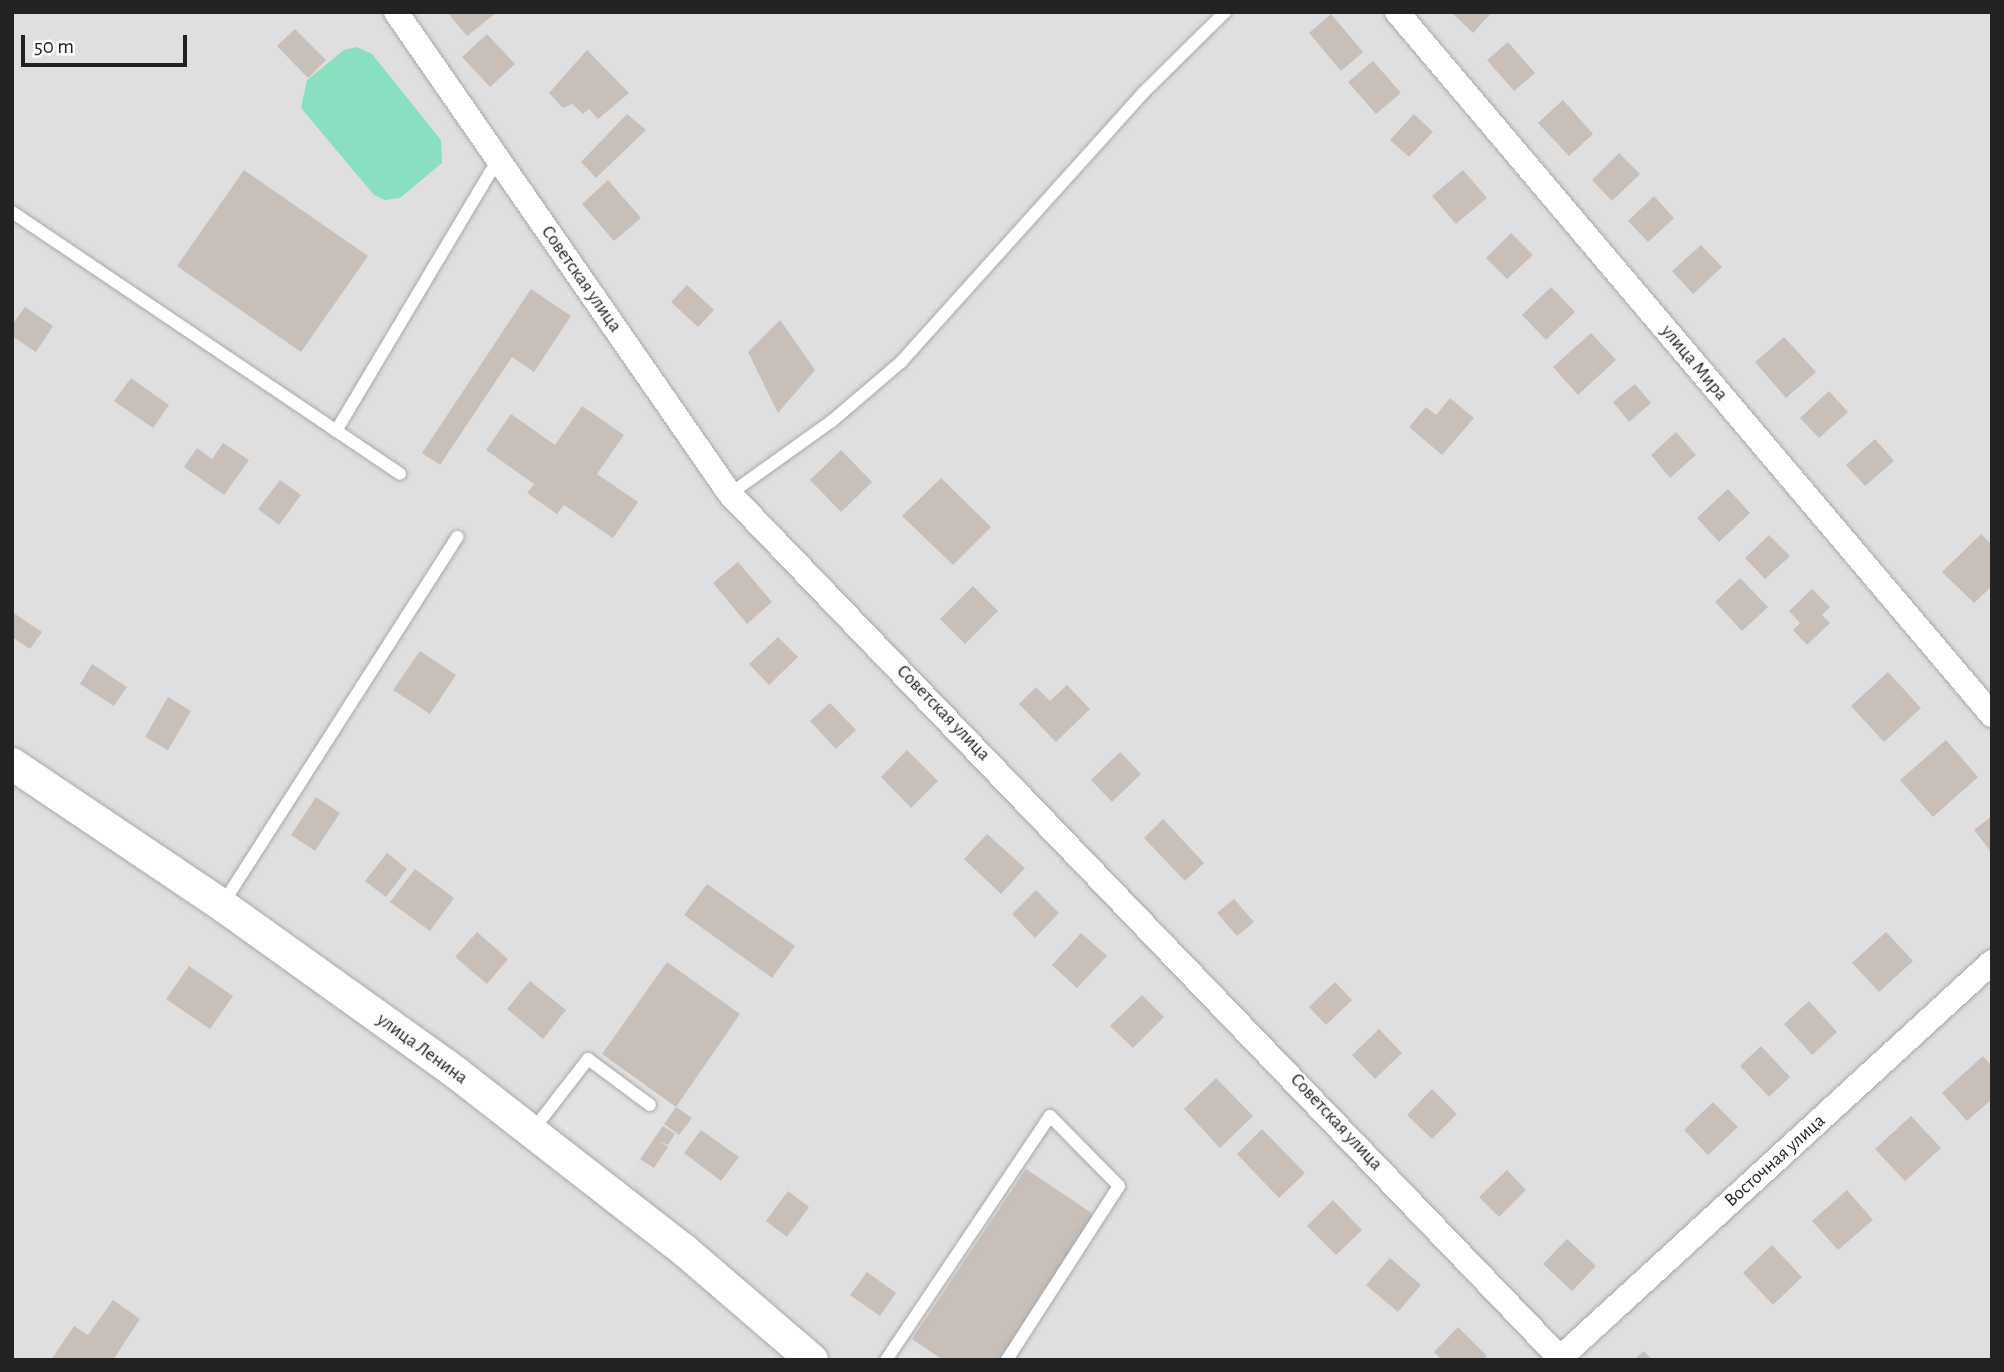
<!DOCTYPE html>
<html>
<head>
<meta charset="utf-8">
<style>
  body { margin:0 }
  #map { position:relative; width:2004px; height:1372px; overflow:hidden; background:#f2efe9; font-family:"Alegreya Sans",sans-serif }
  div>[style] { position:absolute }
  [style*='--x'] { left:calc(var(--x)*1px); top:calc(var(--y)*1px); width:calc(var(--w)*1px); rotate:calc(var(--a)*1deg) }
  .residential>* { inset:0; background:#e0dfdf }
  .pitch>* { inset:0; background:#88e0be }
  .parking>* { inset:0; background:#e2e2e2 }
  .building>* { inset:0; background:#c7bfb8 }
  .roads { filter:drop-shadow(0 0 2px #a9a9a9) drop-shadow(0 0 2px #a9a9a9) }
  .service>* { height:12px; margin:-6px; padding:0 6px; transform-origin:6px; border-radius:6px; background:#fff }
  .minor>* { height:24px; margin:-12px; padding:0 12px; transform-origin:12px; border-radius:12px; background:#fff }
  .tertiary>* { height:32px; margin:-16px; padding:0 16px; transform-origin:16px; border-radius:16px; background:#fff }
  span { translate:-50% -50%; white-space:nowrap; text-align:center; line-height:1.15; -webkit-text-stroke:5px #fff; paint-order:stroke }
  .street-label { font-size:19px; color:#222 }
  .frame { position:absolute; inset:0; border:14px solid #222; pointer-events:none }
  .scale { position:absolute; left:21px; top:35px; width:166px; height:32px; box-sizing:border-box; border:4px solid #222; border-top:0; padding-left:9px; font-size:21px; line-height:24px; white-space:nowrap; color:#222; -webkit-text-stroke:5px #fff; paint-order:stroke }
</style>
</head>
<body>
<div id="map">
  <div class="residential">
    <i style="clip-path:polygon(12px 12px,1992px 12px,1992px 1360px,12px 1360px)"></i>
  </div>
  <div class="pitch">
    <i style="clip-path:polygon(357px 47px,372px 54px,441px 140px,442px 163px,400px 198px,385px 200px,374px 195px,301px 108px,307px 80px,344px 50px)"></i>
  </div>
  <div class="parking">
    <i style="clip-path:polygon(602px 1054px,676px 1107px,626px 1178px,554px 1120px)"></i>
    <i style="clip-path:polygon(904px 1343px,928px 1360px,892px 1360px)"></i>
  </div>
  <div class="building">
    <i style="clip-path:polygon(447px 12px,497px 12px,467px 36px)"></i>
    <i style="clip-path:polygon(1451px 12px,1492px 12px,1473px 33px)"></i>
    <i style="clip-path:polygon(1331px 14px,1363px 52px,1341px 71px,1309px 33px)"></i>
    <i style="clip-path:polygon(295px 29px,326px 60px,308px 78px,277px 46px)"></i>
    <i style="clip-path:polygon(487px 34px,515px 64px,490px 87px,462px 57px)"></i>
    <i style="clip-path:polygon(1508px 42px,1535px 73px,1514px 91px,1487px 60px)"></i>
    <i style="clip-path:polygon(587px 50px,629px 93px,598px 119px,589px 109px,583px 114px,572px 104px,563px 108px,549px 93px)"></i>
    <i style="clip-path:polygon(1373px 61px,1401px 93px,1376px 114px,1348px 82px)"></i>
    <i style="clip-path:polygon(1563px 100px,1593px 134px,1569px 156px,1538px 123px)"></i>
    <i style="clip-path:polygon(627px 114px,646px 130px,596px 178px,581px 162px)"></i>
    <i style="clip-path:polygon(1414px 114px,1433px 132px,1409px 157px,1390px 140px)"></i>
    <i style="clip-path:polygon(1619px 153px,1640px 174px,1612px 201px,1592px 180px)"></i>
    <i style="clip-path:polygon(244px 170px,368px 256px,301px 352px,177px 266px)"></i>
    <i style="clip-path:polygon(1463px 170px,1487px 198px,1456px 224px,1432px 196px)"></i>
    <i style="clip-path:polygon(608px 180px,641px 218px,614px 241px,582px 204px)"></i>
    <i style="clip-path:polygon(1654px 196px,1674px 218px,1648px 242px,1628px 221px)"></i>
    <i style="clip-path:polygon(1511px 233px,1533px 255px,1507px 279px,1486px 258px)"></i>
    <i style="clip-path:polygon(1701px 245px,1722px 267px,1693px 294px,1672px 271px)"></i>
    <i style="clip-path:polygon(687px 285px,714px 310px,698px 327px,671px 302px)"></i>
    <i style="clip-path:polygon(1551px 287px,1575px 312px,1546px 340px,1522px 315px)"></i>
    <i style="clip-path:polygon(531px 289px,571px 316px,534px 372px,512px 357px,440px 465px,422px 453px)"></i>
    <i style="clip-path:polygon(25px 307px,53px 326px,36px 352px,12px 336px,12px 325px)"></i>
    <i style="clip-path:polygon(780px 320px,815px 370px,778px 413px,748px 352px)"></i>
    <i style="clip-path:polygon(1591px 333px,1616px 360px,1578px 395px,1553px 367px)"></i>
    <i style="clip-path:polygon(1784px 337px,1816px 372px,1786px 398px,1755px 362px)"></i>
    <i style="clip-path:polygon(131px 378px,169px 405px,153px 428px,114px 401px)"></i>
    <i style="clip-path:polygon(1635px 384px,1651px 403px,1629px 422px,1613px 402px)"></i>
    <i style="clip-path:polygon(1829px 391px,1848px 412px,1819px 438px,1800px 418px)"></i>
    <i style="clip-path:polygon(1450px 398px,1474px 418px,1442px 455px,1409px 427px,1426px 407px,1436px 415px)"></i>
    <i style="clip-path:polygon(582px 406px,624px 435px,597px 474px,638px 502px,613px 538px,564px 505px,557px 514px,527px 493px,534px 484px,486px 450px,511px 414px,555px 445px)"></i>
    <i style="clip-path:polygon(1676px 432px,1696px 455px,1670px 478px,1651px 455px)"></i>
    <i style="clip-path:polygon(1875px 439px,1894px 461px,1865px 486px,1846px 465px)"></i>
    <i style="clip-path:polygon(223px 443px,249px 460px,224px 495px,184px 467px,197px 448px,212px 459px)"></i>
    <i style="clip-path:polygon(841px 450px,872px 482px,841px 512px,810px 480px)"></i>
    <i style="clip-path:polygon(941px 478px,991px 527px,953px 565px,902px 516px)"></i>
    <i style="clip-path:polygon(280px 480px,301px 495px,279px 525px,258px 509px)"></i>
    <i style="clip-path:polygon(1728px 489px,1750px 513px,1719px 542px,1697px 518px)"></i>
    <i style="clip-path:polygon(1981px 534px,1992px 545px,1992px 586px,1974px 603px,1942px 572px)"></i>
    <i style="clip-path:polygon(1769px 535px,1790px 556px,1765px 579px,1745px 558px)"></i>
    <i style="clip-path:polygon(738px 562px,772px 602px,747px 624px,713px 583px)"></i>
    <i style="clip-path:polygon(1740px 578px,1768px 607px,1742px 631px,1715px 602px)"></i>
    <i style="clip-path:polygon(973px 586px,998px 611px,965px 644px,940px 619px)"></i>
    <i style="clip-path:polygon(1812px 589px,1830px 607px,1822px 615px,1830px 623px,1807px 645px,1793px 630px,1800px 623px,1789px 611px)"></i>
    <i style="clip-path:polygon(12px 612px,42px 632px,30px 649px,12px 637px)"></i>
    <i style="clip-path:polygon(778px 637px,798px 657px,769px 685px,749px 664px)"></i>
    <i style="clip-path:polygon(420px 651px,456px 675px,430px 714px,393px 690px)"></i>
    <i style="clip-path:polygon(92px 664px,127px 687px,114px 706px,80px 684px)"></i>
    <i style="clip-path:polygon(1888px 672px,1921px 708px,1884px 742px,1851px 706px)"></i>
    <i style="clip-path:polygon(1067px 685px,1090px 709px,1056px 742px,1019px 704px,1036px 687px,1050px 701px)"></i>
    <i style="clip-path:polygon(168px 697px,191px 711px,168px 750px,145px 737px)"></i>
    <i style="clip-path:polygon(830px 703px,856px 730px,836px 749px,810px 721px)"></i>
    <i style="clip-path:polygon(1946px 740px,1978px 777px,1933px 817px,1900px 780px)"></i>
    <i style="clip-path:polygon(907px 750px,938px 781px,911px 808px,881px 777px)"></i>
    <i style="clip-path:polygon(1120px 752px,1141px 774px,1112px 802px,1091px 780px)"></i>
    <i style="clip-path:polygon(316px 797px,340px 813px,315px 851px,291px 835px)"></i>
    <i style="clip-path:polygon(1992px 816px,1992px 853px,1974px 830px)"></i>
    <i style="clip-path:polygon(1163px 819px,1204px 863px,1185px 881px,1144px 838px)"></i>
    <i style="clip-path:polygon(987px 834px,1025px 868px,1001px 894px,964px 859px)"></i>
    <i style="clip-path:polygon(387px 853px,407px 869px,386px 897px,365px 881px)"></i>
    <i style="clip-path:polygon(415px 869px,454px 898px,430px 931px,390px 902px)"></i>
    <i style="clip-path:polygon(707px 884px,795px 946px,772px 978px,684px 915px)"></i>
    <i style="clip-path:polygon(1036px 890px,1059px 913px,1035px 938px,1012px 914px)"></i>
    <i style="clip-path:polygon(1234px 899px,1254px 922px,1237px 936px,1217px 913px)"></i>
    <i style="clip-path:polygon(477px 932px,508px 959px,487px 984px,455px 957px)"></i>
    <i style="clip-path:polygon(1886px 932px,1913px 961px,1879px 992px,1852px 963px)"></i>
    <i style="clip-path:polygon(1081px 933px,1107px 956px,1077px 988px,1052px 965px)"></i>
    <i style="clip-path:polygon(667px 962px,740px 1014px,676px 1107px,602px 1054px)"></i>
    <i style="clip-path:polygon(189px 966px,233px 996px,210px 1029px,166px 999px)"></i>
    <i style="clip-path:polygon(530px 981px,566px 1010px,543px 1039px,507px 1009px)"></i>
    <i style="clip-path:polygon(1335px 982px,1352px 1000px,1326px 1025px,1309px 1007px)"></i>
    <i style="clip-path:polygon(1142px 995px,1164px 1017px,1133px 1048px,1110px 1026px)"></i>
    <i style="clip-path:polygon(1809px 1001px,1837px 1032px,1812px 1055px,1784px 1024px)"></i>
    <i style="clip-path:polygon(1379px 1029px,1402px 1053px,1375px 1079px,1352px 1055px)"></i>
    <i style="clip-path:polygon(1761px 1046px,1790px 1077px,1769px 1097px,1740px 1066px)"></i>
    <i style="clip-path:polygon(1983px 1056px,1992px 1066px,1992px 1099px,1967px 1121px,1942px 1093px)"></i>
    <i style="clip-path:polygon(1216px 1078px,1253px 1116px,1220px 1148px,1184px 1109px)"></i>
    <i style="clip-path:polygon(1432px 1089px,1457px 1114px,1432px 1139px,1407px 1115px)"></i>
    <i style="clip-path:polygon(1713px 1102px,1738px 1127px,1708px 1155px,1684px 1130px)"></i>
    <i style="clip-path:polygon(676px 1107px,692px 1118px,679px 1135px,664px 1124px)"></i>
    <i style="clip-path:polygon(1911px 1116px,1941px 1148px,1905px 1181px,1875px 1149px)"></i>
    <i style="clip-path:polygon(663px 1126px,675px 1134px,668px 1145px,659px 1141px,668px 1147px,654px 1168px,640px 1159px)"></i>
    <i style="clip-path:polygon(1262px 1129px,1305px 1173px,1279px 1198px,1237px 1154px)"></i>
    <i style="clip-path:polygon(701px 1130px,739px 1157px,721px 1181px,684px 1153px)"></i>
    <i style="clip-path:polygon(1026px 1169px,1096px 1216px,1000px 1360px,943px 1360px,912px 1339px)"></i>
    <i style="clip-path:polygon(1507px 1170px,1526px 1190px,1499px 1217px,1479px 1197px)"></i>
    <i style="clip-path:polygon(1847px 1190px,1873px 1220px,1838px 1250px,1812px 1221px)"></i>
    <i style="clip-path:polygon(788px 1191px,809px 1207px,787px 1237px,766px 1221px)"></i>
    <i style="clip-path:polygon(1333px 1200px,1362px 1230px,1336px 1255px,1307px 1226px)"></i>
    <i style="clip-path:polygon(1567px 1239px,1596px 1266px,1572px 1291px,1543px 1264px)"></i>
    <i style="clip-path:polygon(1772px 1245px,1802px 1277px,1773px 1305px,1743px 1273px)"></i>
    <i style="clip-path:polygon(1390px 1258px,1421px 1285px,1398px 1312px,1366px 1285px)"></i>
    <i style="clip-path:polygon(867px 1272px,896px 1293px,880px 1316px,850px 1295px)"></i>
    <i style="clip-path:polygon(113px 1300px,140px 1319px,113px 1360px,51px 1360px,74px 1326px,88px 1335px)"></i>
    <i style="clip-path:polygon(1458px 1327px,1487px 1356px,1483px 1360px,1442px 1360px,1434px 1352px)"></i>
    <i style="clip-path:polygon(1644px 1351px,1652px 1360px,1634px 1360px)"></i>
  </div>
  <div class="roads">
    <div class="service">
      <i style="--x:12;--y:212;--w:468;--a:34"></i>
      <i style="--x:336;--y:431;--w:317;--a:-59.2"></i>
      <i style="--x:730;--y:494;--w:125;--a:-35.6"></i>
      <i style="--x:832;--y:421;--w:91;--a:-40.5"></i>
      <i style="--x:901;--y:362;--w:362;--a:-48"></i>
      <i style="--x:1143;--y:93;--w:115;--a:-44.6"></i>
      <i style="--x:222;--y:905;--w:437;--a:-57.4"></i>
      <i style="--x:533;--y:1130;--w:90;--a:-52.2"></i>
      <i style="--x:588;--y:1059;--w:77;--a:36.6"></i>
      <i style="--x:886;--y:1360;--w:294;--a:-56.1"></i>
      <i style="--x:1050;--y:1116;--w:98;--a:45.4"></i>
      <i style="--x:1119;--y:1186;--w:207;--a:122.8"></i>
    </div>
    <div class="minor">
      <i style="--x:396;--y:12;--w:586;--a:55.28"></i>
      <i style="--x:730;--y:494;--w:1198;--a:46.15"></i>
      <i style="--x:1397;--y:12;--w:921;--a:49.76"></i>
      <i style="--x:1558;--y:1360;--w:589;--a:-42.52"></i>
    </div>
    <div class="tertiary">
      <i style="--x:12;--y:764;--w:253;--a:33.9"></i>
      <i style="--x:222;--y:905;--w:287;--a:35.6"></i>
      <i style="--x:455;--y:1072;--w:290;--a:37.9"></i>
      <i style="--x:684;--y:1250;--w:169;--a:40.7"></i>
    </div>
  </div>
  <div class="street-label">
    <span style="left:581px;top:279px;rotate:55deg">Советская улица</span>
    <span style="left:1694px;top:363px;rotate:50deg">улица Мира</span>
    <span style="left:943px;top:713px;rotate:46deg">Советская улица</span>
    <span style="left:422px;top:1049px;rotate:36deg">улица Ленина</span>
    <span style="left:1336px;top:1122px;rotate:47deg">Советская улица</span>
    <span style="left:1775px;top:1161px;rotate:-42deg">Восточная улица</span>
  </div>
  <div class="frame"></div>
  <div class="scale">50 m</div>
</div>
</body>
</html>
